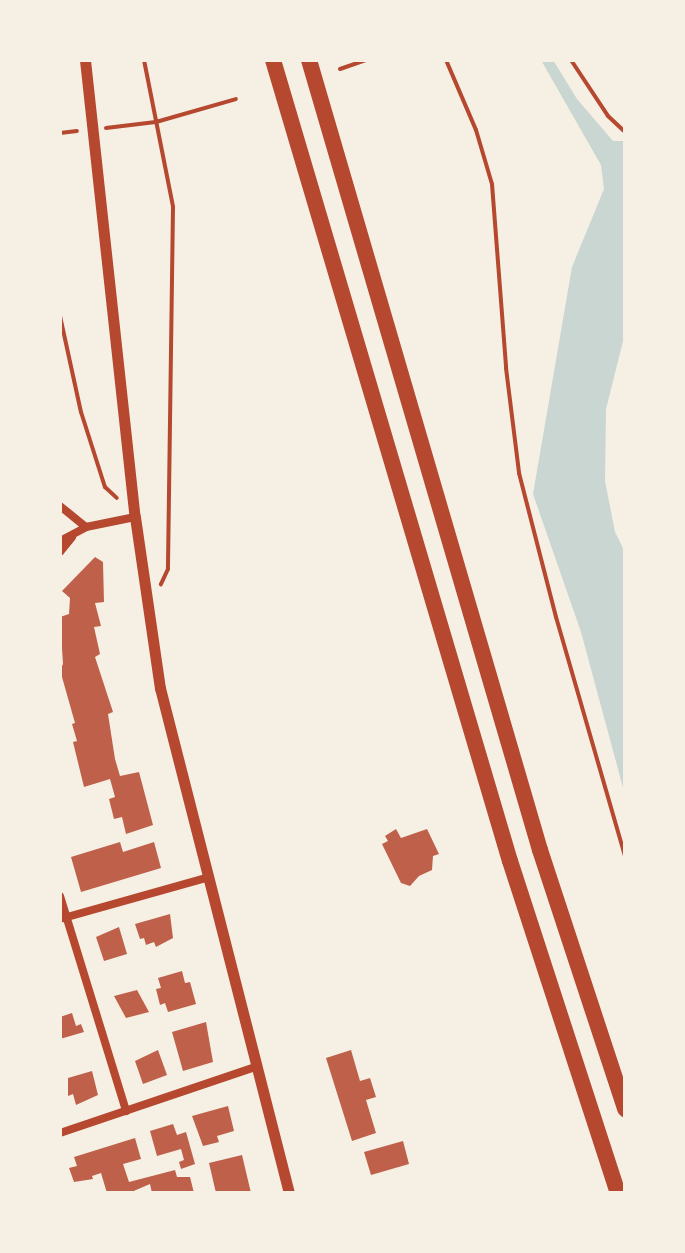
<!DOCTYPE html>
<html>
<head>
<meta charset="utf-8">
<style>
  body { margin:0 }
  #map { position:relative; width:685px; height:1253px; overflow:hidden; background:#f6efe4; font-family:Manrope,sans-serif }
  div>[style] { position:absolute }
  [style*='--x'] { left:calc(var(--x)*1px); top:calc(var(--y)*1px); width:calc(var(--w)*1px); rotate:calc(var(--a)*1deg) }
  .water>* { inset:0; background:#c9d6d2 }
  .building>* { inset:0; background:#bf614a }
  .path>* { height:4px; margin:-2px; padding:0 2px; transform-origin:2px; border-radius:2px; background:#b5482f }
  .minor>* { height:8px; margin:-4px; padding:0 4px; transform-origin:4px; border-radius:4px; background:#b5482f }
  .tertiary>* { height:11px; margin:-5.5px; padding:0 5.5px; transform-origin:5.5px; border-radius:5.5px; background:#b5482f }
  .trunk>* { height:16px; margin:-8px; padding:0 8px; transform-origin:8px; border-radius:8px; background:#b5482f }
  span { translate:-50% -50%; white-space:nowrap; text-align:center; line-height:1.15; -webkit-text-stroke:8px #f6efe4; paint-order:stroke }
  .frame { position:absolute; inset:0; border:62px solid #f6efe4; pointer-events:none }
</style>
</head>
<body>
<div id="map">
  <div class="water">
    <i style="clip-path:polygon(541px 60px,553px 60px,577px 99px,613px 141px,625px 141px,625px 333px,606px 409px,605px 481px,615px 532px,625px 552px,625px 795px,581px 632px,533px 494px,572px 267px,604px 189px,601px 165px)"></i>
  </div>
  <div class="building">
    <i style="clip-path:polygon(95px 557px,103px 562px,104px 602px,95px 603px,101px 626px,94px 627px,100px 654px,95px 657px,113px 712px,108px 714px,115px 759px,120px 776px,139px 772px,153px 825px,126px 834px,122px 817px,114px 819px,109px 799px,115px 797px,110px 779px,84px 787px,73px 742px,77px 741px,72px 724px,75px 723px,60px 670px,63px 664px,60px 617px,69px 614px,70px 598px,62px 591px)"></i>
    <i style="clip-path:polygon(396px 829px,401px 838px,427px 829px,439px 854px,433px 856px,432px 870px,419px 876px,410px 886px,401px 883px,382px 844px,388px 841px,385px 836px)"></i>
    <i style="clip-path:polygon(120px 842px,123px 852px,154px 842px,161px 868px,81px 892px,71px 857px)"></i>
    <i style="clip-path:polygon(170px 914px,173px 938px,156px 947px,154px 942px,146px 945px,144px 938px,140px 939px,135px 924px)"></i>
    <i style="clip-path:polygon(119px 927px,127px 954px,104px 961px,96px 937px)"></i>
    <i style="clip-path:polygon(182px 971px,185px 983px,190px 982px,196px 1004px,168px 1012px,165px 1003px,160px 1005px,156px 989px,161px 988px,158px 978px)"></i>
    <i style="clip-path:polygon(137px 990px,149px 1012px,126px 1018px,114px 996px)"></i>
    <i style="clip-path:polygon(72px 1013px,76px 1026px,81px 1024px,84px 1032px,60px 1039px,60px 1017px)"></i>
    <i style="clip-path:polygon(206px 1022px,213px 1062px,183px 1071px,172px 1032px)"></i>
    <i style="clip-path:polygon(158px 1050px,167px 1075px,143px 1084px,135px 1061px)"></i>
    <i style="clip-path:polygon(351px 1050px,360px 1081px,370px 1078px,376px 1097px,366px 1100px,376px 1133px,352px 1141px,326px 1058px)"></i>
    <i style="clip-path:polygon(92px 1071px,98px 1095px,76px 1105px,73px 1094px,68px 1096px,68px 1078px)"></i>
    <i style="clip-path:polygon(228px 1106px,234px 1131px,217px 1136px,219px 1142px,203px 1146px,192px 1116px)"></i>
    <i style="clip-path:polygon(173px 1124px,177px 1135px,186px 1132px,195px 1164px,181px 1169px,179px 1162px,184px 1160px,181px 1149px,157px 1156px,150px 1131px)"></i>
    <i style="clip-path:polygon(135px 1138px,141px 1159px,123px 1164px,129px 1182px,175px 1170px,177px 1177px,190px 1177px,194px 1193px,152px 1193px,150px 1184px,129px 1193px,107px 1193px,101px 1173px,92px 1176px,93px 1179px,74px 1182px,69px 1168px,77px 1166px,74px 1157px)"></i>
    <i style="clip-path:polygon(403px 1141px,409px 1164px,371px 1175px,364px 1152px)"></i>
    <i style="clip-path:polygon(242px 1155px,251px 1193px,216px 1193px,209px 1163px)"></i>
  </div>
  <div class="path">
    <i style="--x:144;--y:60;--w:150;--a:78.8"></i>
    <i style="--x:173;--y:207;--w:362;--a:90.8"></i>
    <i style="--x:168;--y:569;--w:17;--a:115"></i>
    <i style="--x:446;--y:60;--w:76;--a:66.8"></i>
    <i style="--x:476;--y:130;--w:56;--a:73.5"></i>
    <i style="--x:492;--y:184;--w:185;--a:85.6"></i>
    <i style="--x:506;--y:368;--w:106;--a:82.9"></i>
    <i style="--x:519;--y:473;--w:149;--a:75.6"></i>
    <i style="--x:556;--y:617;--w:249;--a:73.9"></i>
    <i style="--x:571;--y:60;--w:67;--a:56.5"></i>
    <i style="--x:608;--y:116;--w:23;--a:43"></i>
    <i style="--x:340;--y:69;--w:28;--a:-19"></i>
    <i style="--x:106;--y:128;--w:50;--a:-6.8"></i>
    <i style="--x:156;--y:122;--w:83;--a:-16"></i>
    <i style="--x:60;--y:133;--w:17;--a:-7"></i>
    <i style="--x:60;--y:316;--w:98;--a:77.7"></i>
    <i style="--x:81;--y:412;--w:79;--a:72.3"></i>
    <i style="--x:105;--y:487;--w:16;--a:43"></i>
  </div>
  <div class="minor">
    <i style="--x:60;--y:506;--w:33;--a:39"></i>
    <i style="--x:60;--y:541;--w:30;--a:-28"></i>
    <i style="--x:86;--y:527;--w:50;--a:-11.5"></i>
    <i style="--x:60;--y:552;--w:19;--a:-51"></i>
    <i style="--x:60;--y:896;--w:225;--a:72.9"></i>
    <i style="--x:60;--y:919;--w:152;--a:-15.7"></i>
    <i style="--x:60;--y:1133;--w:206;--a:-18.7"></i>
  </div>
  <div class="tertiary">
    <i style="--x:85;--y:60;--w:460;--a:83.8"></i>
    <i style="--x:135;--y:517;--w:173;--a:81.7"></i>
    <i style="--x:160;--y:688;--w:521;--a:75.67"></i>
  </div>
  <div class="trunk">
    <i style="--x:273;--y:60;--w:835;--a:73.52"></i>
    <i style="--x:510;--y:861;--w:349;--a:72"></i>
    <i style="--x:309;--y:60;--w:823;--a:73.7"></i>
    <i style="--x:540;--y:850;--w:273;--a:71.8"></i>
  </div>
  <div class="frame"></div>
</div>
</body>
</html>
